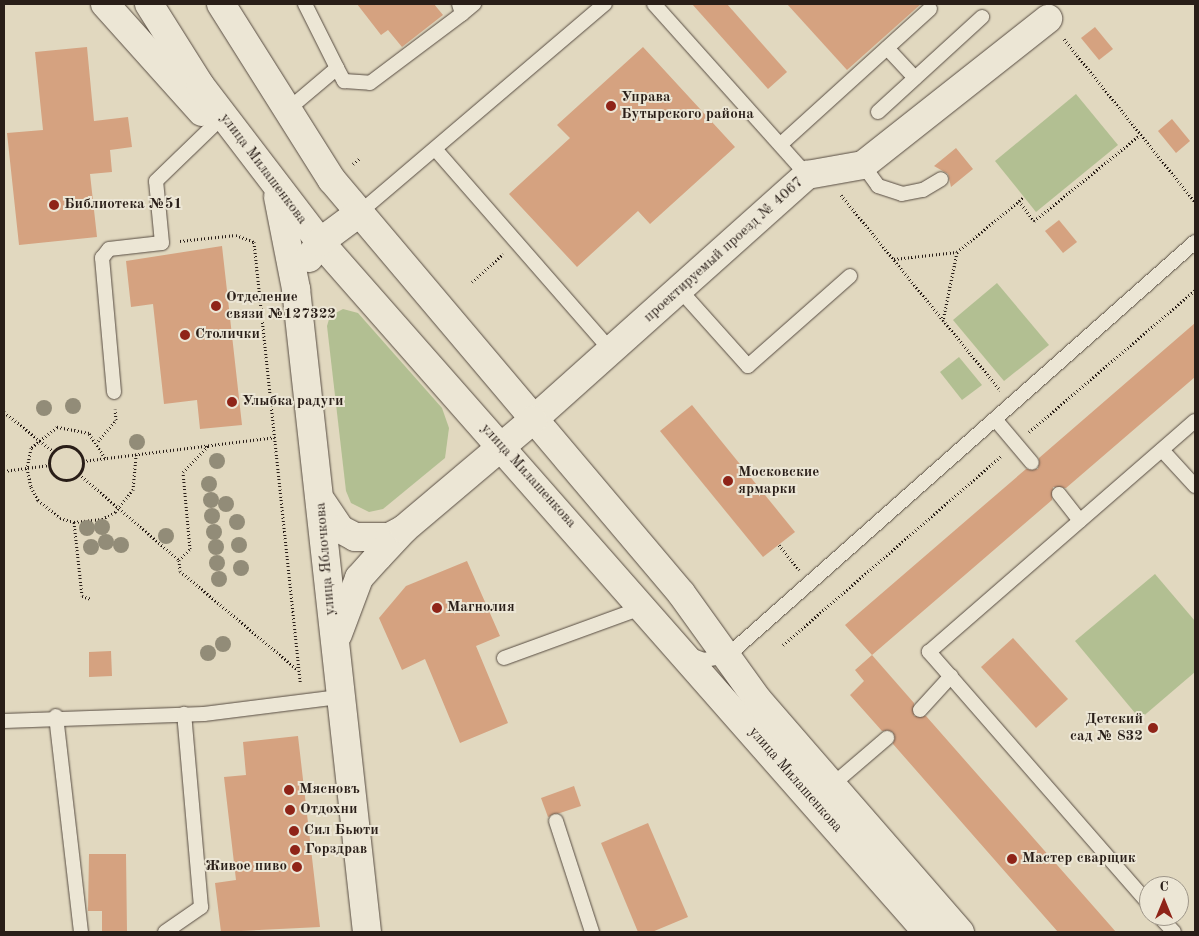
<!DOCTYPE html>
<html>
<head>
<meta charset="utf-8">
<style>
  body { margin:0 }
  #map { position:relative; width:1199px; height:936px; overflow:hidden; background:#e1d8bf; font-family:"Old Standard TT",serif }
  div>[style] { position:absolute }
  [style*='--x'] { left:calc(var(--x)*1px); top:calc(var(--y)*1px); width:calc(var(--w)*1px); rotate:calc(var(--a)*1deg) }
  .green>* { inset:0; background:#b2bf92 }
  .building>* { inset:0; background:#d5a280 }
  .path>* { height:3px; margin-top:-1.5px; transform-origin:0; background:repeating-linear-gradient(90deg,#291e18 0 1px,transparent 0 3.5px) }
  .path>.ring { margin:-1.5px; padding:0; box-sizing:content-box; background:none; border:3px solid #291e18; border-radius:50% }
  .roads { filter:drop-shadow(0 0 1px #574c42) drop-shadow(0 0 1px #574c42) }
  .lane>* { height:14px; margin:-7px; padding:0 7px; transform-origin:7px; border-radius:7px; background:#ece6d5 }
  .street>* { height:28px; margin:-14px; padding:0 14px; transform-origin:14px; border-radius:14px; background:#ece6d5 }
  .secondary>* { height:28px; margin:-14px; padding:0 14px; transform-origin:14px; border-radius:14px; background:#ece6d5 }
  .trees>* { width:16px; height:16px; margin:-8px; border-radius:50%; background:#928c78 }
  .dots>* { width:14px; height:14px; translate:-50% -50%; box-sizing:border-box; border:2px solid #ece6d5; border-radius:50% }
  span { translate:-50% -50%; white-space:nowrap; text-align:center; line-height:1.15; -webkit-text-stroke:4px #ece6d5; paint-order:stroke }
  .poi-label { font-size:15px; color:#291e18; font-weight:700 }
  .left { translate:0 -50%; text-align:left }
  .right { translate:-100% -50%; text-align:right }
  .street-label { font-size:15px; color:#291e18 }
  .frame { position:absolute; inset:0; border:5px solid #291e18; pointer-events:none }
  .north { position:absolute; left:1139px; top:876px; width:50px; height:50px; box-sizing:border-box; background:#ece6d5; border:1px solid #9e9689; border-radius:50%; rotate:0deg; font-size:14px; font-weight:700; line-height:20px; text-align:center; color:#291e18 }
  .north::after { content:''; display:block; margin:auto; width:18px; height:22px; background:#8f2418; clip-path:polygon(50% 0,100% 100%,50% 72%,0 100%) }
</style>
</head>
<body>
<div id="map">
  <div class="green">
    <i style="clip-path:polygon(1076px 94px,1118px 145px,1036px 212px,995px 161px)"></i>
    <i style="clip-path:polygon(997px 283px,1049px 345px,1004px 381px,953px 320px)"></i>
    <i style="clip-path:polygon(343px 309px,358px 313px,442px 408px,449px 428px,445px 458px,383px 509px,369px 512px,351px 503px,346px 491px,327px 326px,330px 316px)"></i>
    <i style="clip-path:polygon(959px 357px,982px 385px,962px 400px,940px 372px)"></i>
    <i style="clip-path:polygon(1155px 574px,1195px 621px,1195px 672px,1140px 719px,1075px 641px)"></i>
  </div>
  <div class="building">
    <i style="clip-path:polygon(357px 4px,434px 4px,443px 15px,402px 47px,388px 30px,381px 35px)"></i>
    <i style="clip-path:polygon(692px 4px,727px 4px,787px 72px,768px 89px)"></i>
    <i style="clip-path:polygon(787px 4px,921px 4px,847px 70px)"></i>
    <i style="clip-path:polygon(1095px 27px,1113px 49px,1099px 60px,1081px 38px)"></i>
    <i style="clip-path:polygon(87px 47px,94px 121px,128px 117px,132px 147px,110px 150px,112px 172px,90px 174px,97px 237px,19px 245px,7px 133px,43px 130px,35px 52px)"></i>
    <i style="clip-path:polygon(643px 47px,735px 147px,650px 224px,638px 211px,577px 267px,509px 194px,570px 138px,557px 125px)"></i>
    <i style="clip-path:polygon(1172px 119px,1190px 141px,1176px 153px,1158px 131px)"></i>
    <i style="clip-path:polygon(956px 148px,973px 169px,951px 187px,948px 174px,934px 166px)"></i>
    <i style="clip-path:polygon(1059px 220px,1077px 242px,1063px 253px,1045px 231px)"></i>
    <i style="clip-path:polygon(222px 246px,242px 425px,200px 429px,197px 400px,164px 404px,153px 304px,131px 307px,126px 261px)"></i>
    <i style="clip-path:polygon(1195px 323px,1195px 377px,1066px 488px,1053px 487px,1052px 500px,872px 655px,845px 625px,1026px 469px,1038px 469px,1039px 458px)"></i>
    <i style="clip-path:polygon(692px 405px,795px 532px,763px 557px,660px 431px)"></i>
    <i style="clip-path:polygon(467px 561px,500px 636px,476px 646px,508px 723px,460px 743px,425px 659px,402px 670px,379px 618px,406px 586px)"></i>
    <i style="clip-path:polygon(1013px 638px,1068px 699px,1036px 728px,981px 667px)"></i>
    <i style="clip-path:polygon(111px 651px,112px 676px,89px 677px,89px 652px)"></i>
    <i style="clip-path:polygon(872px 655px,914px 703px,914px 716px,926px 716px,1116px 932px,1058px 932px,893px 744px,893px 732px,882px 731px,850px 695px,864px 681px,855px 670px)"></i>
    <i style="clip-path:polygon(298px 736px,320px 927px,221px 932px,215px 883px,236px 880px,224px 777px,246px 775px,243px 742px)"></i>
    <i style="clip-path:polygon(574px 786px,581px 806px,548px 817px,541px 798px)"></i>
    <i style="clip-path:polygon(648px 823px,688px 917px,652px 932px,638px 932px,601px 843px)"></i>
    <i style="clip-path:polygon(89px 854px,126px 854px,127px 932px,102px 932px,102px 911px,88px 911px)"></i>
  </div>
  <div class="path">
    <i style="--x:1064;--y:39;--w:209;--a:51.2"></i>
    <i style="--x:353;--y:164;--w:9;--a:-41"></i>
    <i style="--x:841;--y:195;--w:252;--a:50.8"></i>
    <i style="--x:1019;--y:201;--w:25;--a:53"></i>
    <i style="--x:1034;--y:221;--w:136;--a:-39.1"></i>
    <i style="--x:180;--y:241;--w:56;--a:-6.1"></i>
    <i style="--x:236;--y:235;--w:19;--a:21"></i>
    <i style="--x:254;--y:242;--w:443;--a:84"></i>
    <i style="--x:957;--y:252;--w:87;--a:-39.4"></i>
    <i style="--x:894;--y:259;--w:63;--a:-6.3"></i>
    <i style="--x:957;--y:252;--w:70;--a:101.5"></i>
    <i style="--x:472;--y:282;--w:42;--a:-42.1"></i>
    <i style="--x:4;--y:412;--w:64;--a:38.7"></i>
    <i style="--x:1029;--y:432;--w:218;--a:-40.5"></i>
    <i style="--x:98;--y:441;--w:28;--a:-49"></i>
    <i style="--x:116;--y:420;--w:11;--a:-95"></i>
    <i class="ring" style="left:49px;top:446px;width:31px;height:31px"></i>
    <i style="--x:105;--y:458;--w:30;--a:-123"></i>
    <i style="--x:89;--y:433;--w:33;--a:-169"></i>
    <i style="--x:57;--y:427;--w:33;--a:141"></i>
    <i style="--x:31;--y:448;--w:20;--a:101"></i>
    <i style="--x:27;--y:468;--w:19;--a:78"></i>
    <i style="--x:31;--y:487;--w:15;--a:62"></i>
    <i style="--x:38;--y:500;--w:28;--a:39"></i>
    <i style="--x:60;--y:518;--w:15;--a:16"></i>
    <i style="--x:74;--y:522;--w:28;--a:-6"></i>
    <i style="--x:102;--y:519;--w:15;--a:-28"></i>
    <i style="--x:115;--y:512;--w:28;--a:-51"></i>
    <i style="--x:133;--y:490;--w:36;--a:-85"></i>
    <i style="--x:83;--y:461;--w:193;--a:-7.1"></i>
    <i style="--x:4;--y:471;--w:46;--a:-7.4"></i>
    <i style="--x:79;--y:474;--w:132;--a:40.7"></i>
    <i style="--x:179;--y:560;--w:11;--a:85"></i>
    <i style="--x:180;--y:571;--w:154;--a:40"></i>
    <i style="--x:74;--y:522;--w:74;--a:83.8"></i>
    <i style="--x:82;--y:596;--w:9;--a:18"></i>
    <i style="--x:779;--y:545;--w:32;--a:51"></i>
    <i style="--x:179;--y:560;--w:16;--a:-45"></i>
    <i style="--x:190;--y:549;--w:77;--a:-95.2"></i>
    <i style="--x:183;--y:472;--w:37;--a:-46"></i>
    <i style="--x:783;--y:645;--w:289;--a:-40.9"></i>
  </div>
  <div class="roads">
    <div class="lane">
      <i style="--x:459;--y:4;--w:10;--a:73"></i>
      <i style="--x:462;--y:14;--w:16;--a:-40"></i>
      <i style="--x:654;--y:4;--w:229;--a:48.2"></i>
      <i style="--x:887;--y:48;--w:41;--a:47"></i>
      <i style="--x:337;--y:68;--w:15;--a:62"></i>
      <i style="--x:344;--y:81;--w:26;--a:4"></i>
      <i style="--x:370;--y:83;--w:115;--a:-36.9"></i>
      <i style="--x:285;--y:112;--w:68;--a:-40.2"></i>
      <i style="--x:337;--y:68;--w:72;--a:-116.6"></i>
      <i style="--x:878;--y:112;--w:141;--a:-42.4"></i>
      <i style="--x:781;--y:144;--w:201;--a:-42.2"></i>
      <i style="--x:436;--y:150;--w:268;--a:48.9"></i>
      <i style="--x:863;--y:165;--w:26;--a:54"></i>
      <i style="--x:878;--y:186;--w:25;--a:18"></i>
      <i style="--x:902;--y:194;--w:21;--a:-11"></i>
      <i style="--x:923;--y:190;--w:21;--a:-31"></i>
      <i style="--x:359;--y:213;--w:323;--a:-40.4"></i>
      <i style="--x:680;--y:290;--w:102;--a:48.2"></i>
      <i style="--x:748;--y:366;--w:136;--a:-41.4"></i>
      <i style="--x:114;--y:392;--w:135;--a:-95.1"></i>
      <i style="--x:102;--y:258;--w:11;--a:-52"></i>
      <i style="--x:109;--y:249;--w:53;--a:-6.5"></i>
      <i style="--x:162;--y:243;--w:62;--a:-95.5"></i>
      <i style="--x:156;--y:181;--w:81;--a:-44"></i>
      <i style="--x:995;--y:419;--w:57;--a:49.9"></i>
      <i style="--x:1162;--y:450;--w:49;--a:47.5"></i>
      <i style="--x:1059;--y:494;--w:34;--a:52"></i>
      <i style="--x:688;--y:654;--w:17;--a:21"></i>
      <i style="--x:704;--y:660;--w:23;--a:-10"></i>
      <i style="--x:727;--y:656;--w:625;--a:-41.5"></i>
      <i style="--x:504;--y:658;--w:149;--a:-20"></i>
      <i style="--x:920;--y:710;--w:46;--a:-47.6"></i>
      <i style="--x:56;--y:716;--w:217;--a:83.4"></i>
      <i style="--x:4;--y:721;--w:200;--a:-2"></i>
      <i style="--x:204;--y:714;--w:136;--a:-7.2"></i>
      <i style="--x:831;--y:786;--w:74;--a:-40.6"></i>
      <i style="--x:556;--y:821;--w:117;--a:72"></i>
      <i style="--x:1149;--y:904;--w:335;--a:-131.1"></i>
      <i style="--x:929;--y:652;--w:352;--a:-41"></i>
      <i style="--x:1159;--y:916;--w:22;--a:47"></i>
      <i style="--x:165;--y:932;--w:44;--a:-34.8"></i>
      <i style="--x:201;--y:907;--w:194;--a:-95"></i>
    </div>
    <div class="street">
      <i style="--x:533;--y:420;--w:368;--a:-41.8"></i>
      <i style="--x:807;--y:175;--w:57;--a:-10.1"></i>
      <i style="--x:863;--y:165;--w:236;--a:-38.3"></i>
    </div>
    <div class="secondary">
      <i style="--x:105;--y:4;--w:145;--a:48.1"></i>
      <i style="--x:149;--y:4;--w:96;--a:57.8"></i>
      <i style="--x:200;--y:85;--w:198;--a:52.6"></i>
      <i style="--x:320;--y:242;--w:919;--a:48.66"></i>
      <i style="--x:221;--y:4;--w:208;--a:57.8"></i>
      <i style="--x:332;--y:180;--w:541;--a:49.8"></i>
      <i style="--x:681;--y:593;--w:132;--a:54.3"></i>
      <i style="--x:758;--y:700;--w:308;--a:49"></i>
      <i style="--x:278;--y:197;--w:94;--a:78.9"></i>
      <i style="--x:296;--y:289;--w:647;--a:83.7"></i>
      <i style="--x:309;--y:258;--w:19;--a:-55"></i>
      <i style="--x:320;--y:242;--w:49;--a:-36.6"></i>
      <i style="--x:322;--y:502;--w:32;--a:56"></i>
      <i style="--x:340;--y:529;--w:17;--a:28"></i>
      <i style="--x:355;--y:537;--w:34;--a:0"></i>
      <i style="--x:389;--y:537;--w:17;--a:-28"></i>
      <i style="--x:338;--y:634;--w:60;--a:-69.4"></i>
      <i style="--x:359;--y:578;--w:28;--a:-48"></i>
      <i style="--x:378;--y:557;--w:38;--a:-47"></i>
      <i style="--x:404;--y:529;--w:169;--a:-40.2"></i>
    </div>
  </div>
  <div class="trees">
    <i style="left:73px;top:406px"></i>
    <i style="left:44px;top:408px"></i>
    <i style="left:137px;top:442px"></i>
    <i style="left:217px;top:461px"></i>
    <i style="left:209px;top:484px"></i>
    <i style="left:211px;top:500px"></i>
    <i style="left:226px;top:504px"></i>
    <i style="left:212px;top:516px"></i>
    <i style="left:237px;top:522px"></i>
    <i style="left:102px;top:527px"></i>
    <i style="left:87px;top:528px"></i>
    <i style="left:214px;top:532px"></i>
    <i style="left:166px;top:536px"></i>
    <i style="left:106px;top:542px"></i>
    <i style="left:121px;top:545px"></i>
    <i style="left:239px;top:545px"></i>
    <i style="left:91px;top:547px"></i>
    <i style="left:216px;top:547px"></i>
    <i style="left:217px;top:563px"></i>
    <i style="left:241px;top:568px"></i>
    <i style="left:219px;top:579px"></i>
    <i style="left:223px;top:644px"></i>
    <i style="left:208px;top:653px"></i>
  </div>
  <div class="dots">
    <i style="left:611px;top:106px;background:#8f2418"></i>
    <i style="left:54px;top:205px;background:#8f2418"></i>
    <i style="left:216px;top:306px;background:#8f2418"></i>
    <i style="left:185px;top:335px;background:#8f2418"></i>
    <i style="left:232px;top:402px;background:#8f2418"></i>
    <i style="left:728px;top:481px;background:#8f2418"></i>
    <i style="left:437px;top:608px;background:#8f2418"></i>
    <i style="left:1153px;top:728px;background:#8f2418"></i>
    <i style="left:289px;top:790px;background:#8f2418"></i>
    <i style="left:290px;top:810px;background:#8f2418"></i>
    <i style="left:294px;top:831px;background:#8f2418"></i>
    <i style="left:295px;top:850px;background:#8f2418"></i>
    <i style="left:1012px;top:859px;background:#8f2418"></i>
    <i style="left:297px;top:867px;background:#8f2418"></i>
  </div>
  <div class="poi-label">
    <span class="left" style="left:621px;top:106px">Управа<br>Бутырского района</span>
    <span class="left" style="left:64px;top:205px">Библиотека №51</span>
    <span class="left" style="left:226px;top:306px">Отделение<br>связи №127322</span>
    <span class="left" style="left:195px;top:335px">Столички</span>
    <span class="left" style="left:242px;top:402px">Улыбка радуги</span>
    <span class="left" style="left:738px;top:481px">Московские<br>ярмарки</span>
    <span class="left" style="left:447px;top:608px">Магнолия</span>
    <span class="right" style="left:1143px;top:728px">Детский<br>сад № 832</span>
    <span class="left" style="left:299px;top:790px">Мясновъ</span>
    <span class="left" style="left:300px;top:810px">Отдохни</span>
    <span class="left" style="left:304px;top:831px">Сил Бьюти</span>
    <span class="left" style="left:305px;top:850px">Горздрав</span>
    <span class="left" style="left:1022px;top:859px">Мастер сварщик</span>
    <span class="right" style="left:287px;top:867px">Живое пиво</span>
  </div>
  <div class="street-label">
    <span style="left:263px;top:169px;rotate:53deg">улица Милашенкова</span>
    <span style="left:724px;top:250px;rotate:-42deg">проектируемый проезд № 4067</span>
    <span style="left:528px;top:476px;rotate:48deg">улица Милашенкова</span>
    <span style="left:326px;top:559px;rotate:-95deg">улица Яблочкова</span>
    <span style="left:795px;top:780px;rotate:49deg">улица Милашенкова</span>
  </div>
  <div class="frame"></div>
  <div class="north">С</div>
</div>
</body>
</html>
